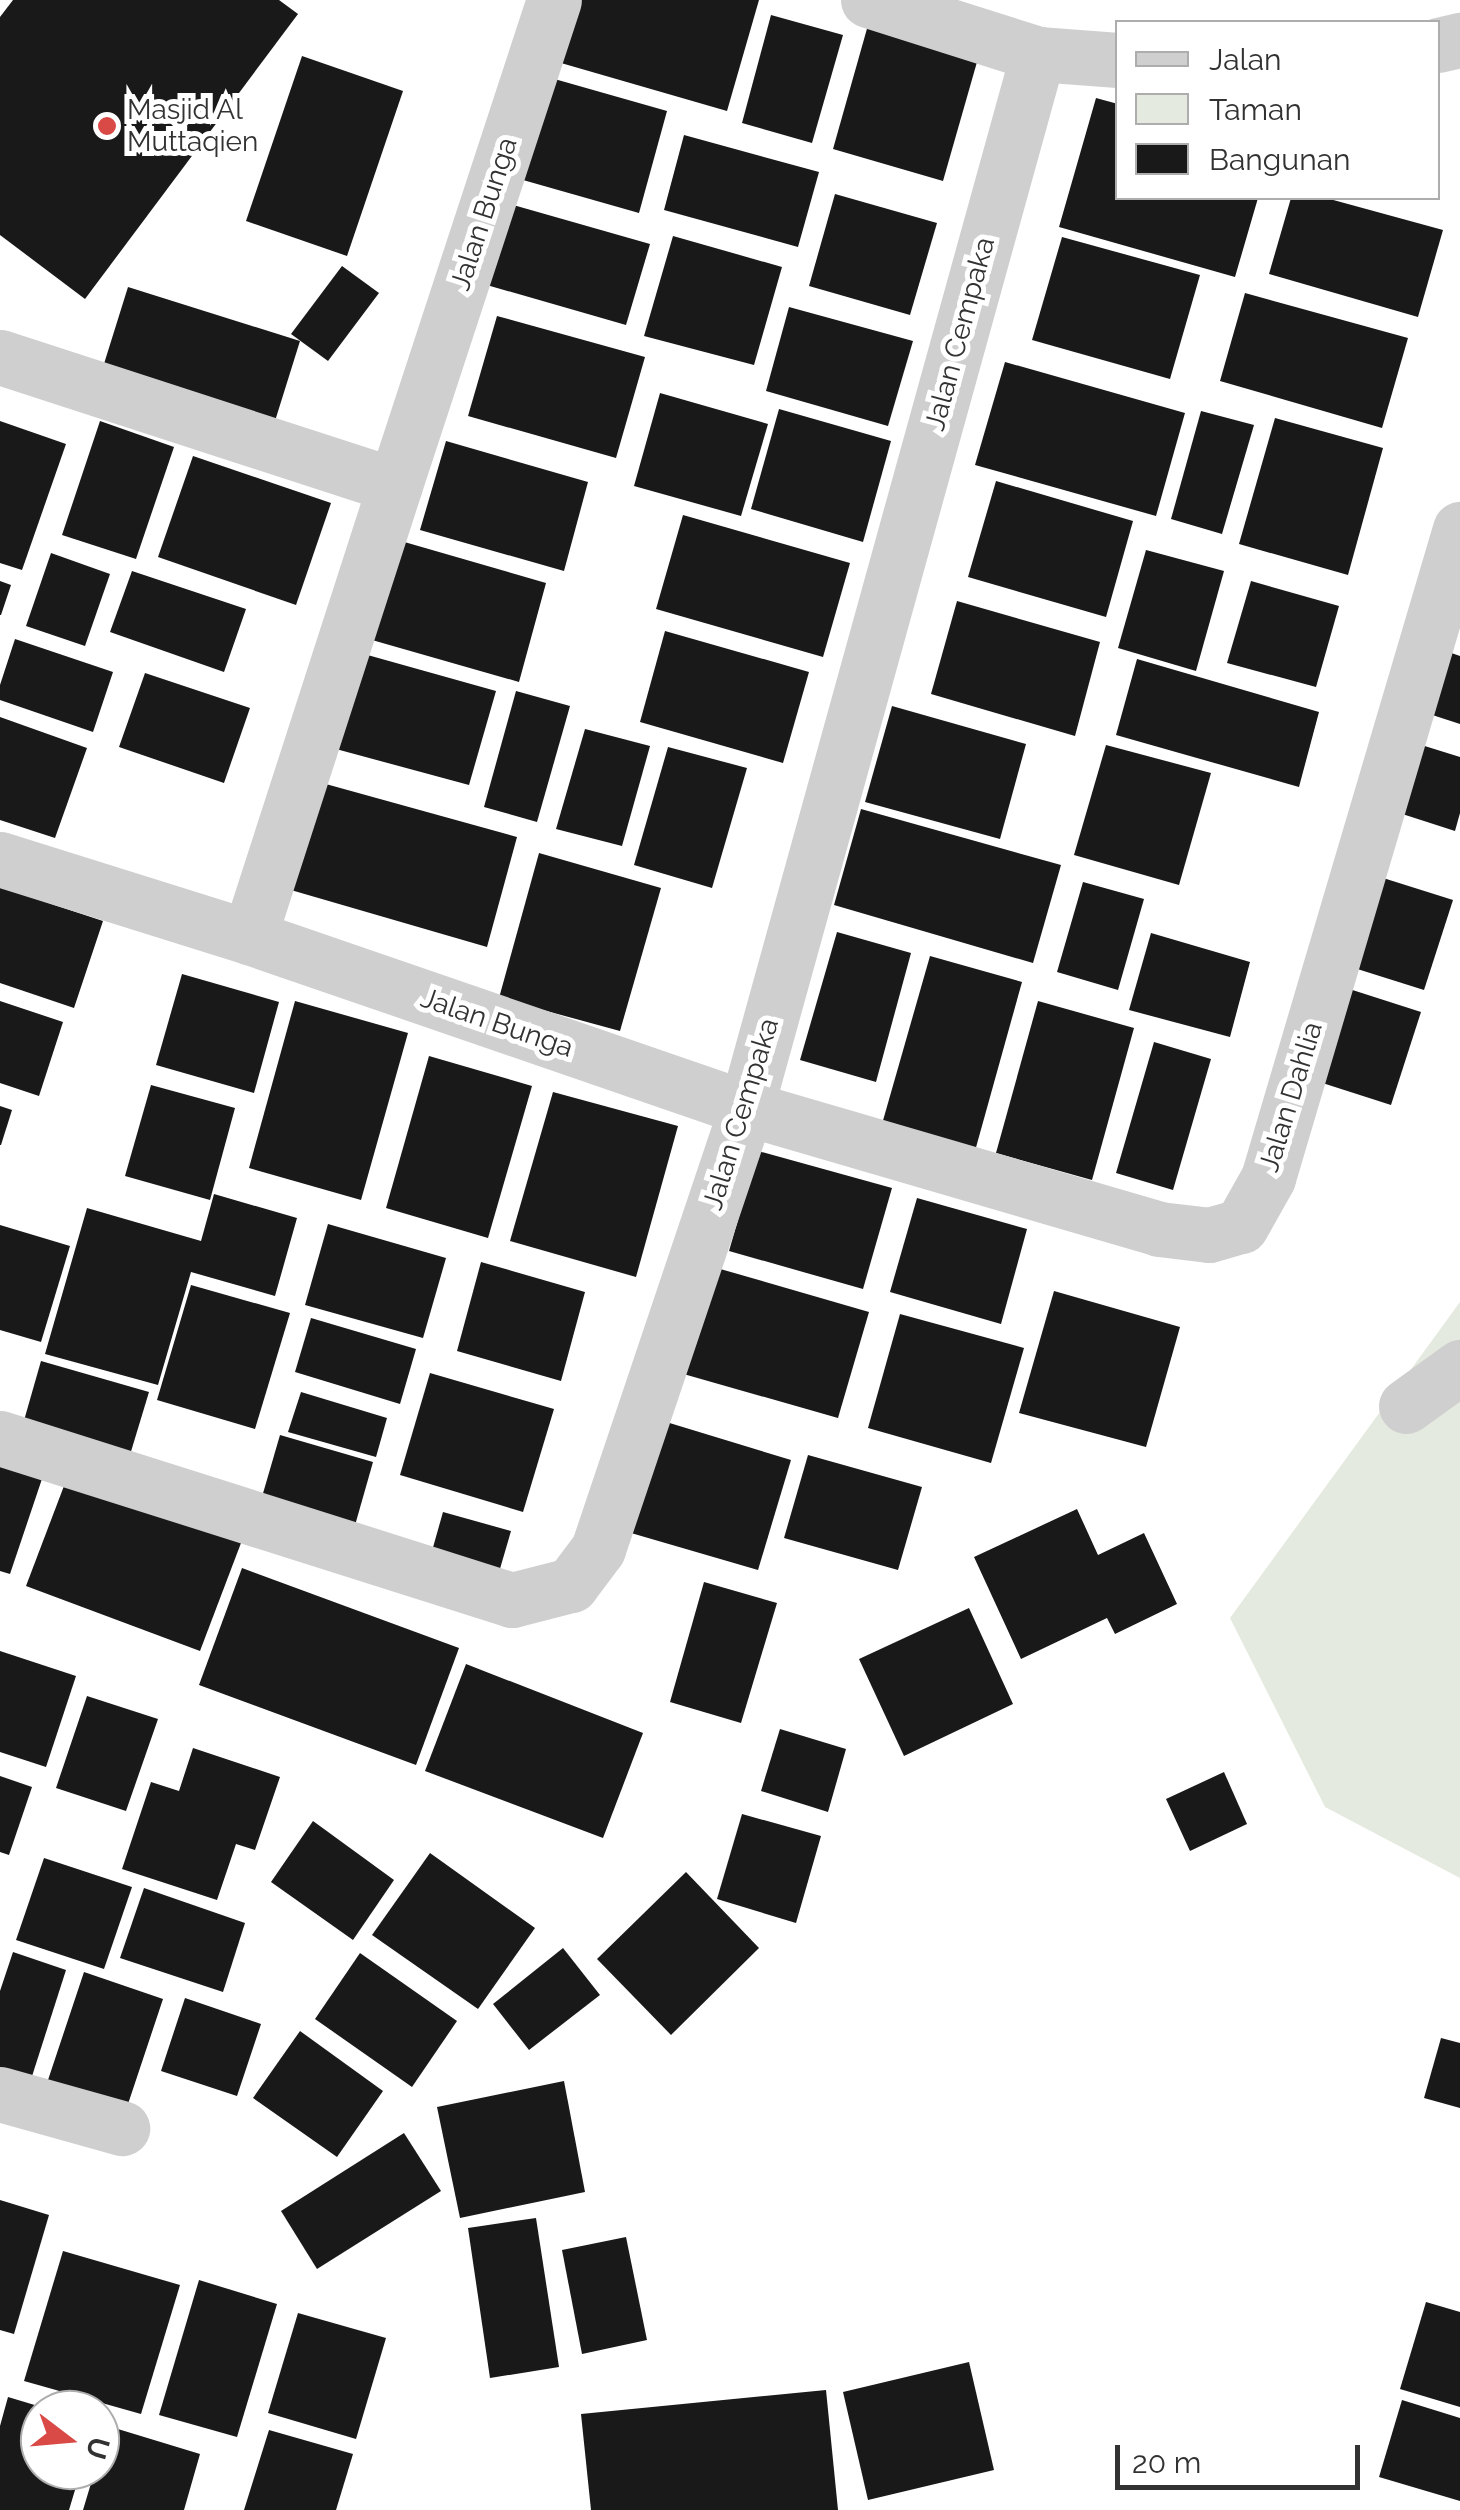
<!DOCTYPE html>
<html>
<head>
<meta charset="utf-8">
<style>
  body { margin:0 }
  #map { position:relative; width:1460px; height:2510px; overflow:hidden; background:#fff; font-family:Raleway,sans-serif }
  div>[style] { position:absolute }
  [style*='--x'] { left:calc(var(--x)*1px); top:calc(var(--y)*1px); width:calc(var(--w)*1px); rotate:calc(var(--a)*1deg) }
  .green>* { inset:0; background:#e4eadf }
  .building>* { inset:0; background:#191919 }
  .street>* { height:55px; margin:-27.5px; padding:0 27.5px; transform-origin:27.5px; border-radius:27.5px; background:#cfcfcf }
  .dots>* { width:28px; height:28px; translate:-50% -50%; box-sizing:border-box; border:5px solid #fff; border-radius:50% }
  span { translate:-50% -50%; white-space:nowrap; text-align:center; line-height:1.15; -webkit-text-stroke:10px #fff; paint-order:stroke }
  .poi-label { font-size:28px; color:#323232 }
  .left { translate:0 -50%; text-align:left }
  .street-label { font-size:28px; color:#323232 }
  .legend { position:absolute; left:1115px; top:20px; width:325px; height:180px; box-sizing:border-box; background:#fff; border:2px solid #adadad; margin:0; padding:12px 18px; list-style:none; font-size:30px; color:#323232 }
  .legend li { display:flex; align-items:center; gap:20px; height:50px }
  .legend b { width:50px; border:2px solid #adadad }
  .north { position:absolute; left:20px; top:2390px; width:100px; height:100px; box-sizing:border-box; background:#fff; border:2px solid #adadad; border-radius:50%; rotate:106deg; font-size:28px; font-weight:700; line-height:40px; text-align:center; color:#323232 }
  .north::after { content:''; display:block; margin:auto; width:35px; height:45px; background:#d94945; clip-path:polygon(50% 0,100% 100%,50% 72%,0 100%) }
  .scale { position:absolute; left:1115px; top:2445px; width:245px; height:45px; box-sizing:border-box; border:5px solid #323232; border-top:0; padding-left:12px; font-size:30px; line-height:35px; white-space:nowrap; color:#323232; -webkit-text-stroke:8px #fff; paint-order:stroke }
</style>
</head>
<body>
<div id="map">
  <div class="green">
    <i style="clip-path:polygon(1460px 1302px,1460px 1878px,1325px 1807px,1230px 1618px)"></i>
  </div>
  <div class="building">
    <i style="clip-path:polygon(13px 0,279px 0,298px 14px,85px 299px,0 235px,0 17px)"></i>
    <i style="clip-path:polygon(579px 0,759px 0,727px 111px,561px 63px)"></i>
    <i style="clip-path:polygon(771px 15px,843px 35px,812px 143px,742px 123px)"></i>
    <i style="clip-path:polygon(870px 18px,981px 48px,943px 181px,833px 149px)"></i>
    <i style="clip-path:polygon(302px 56px,403px 91px,347px 256px,246px 221px)"></i>
    <i style="clip-path:polygon(551px 78px,667px 111px,639px 213px,523px 180px)"></i>
    <i style="clip-path:polygon(1096px 98px,1118px 104px,1118px 198px,1258px 198px,1235px 277px,1059px 227px)"></i>
    <i style="clip-path:polygon(684px 135px,819px 172px,798px 247px,664px 210px)"></i>
    <i style="clip-path:polygon(835px 194px,937px 223px,910px 315px,809px 286px)"></i>
    <i style="clip-path:polygon(1291px 198px,1326px 198px,1443px 230px,1418px 317px,1269px 274px)"></i>
    <i style="clip-path:polygon(496px 200px,650px 244px,626px 325px,473px 281px)"></i>
    <i style="clip-path:polygon(673px 236px,782px 267px,754px 365px,644px 336px)"></i>
    <i style="clip-path:polygon(1062px 237px,1200px 275px,1170px 379px,1032px 340px)"></i>
    <i style="clip-path:polygon(342px 266px,379px 293px,328px 361px,291px 334px)"></i>
    <i style="clip-path:polygon(128px 287px,300px 341px,275px 421px,103px 367px)"></i>
    <i style="clip-path:polygon(1245px 293px,1408px 338px,1382px 428px,1220px 381px)"></i>
    <i style="clip-path:polygon(789px 307px,913px 341px,888px 426px,766px 391px)"></i>
    <i style="clip-path:polygon(497px 316px,645px 357px,616px 458px,468px 416px)"></i>
    <i style="clip-path:polygon(1005px 362px,1185px 413px,1156px 516px,975px 465px)"></i>
    <i style="clip-path:polygon(660px 393px,768px 424px,741px 516px,634px 486px)"></i>
    <i style="clip-path:polygon(779px 409px,891px 441px,863px 542px,751px 509px)"></i>
    <i style="clip-path:polygon(1201px 411px,1254px 425px,1222px 534px,1171px 519px)"></i>
    <i style="clip-path:polygon(1275px 418px,1383px 448px,1348px 575px,1239px 544px)"></i>
    <i style="clip-path:polygon(0 421px,66px 444px,22px 570px,0 563px)"></i>
    <i style="clip-path:polygon(100px 421px,174px 447px,136px 559px,62px 535px)"></i>
    <i style="clip-path:polygon(446px 441px,588px 482px,564px 571px,420px 530px)"></i>
    <i style="clip-path:polygon(193px 456px,331px 503px,296px 605px,158px 557px)"></i>
    <i style="clip-path:polygon(996px 481px,1133px 521px,1106px 617px,968px 577px)"></i>
    <i style="clip-path:polygon(683px 515px,850px 563px,823px 657px,656px 609px)"></i>
    <i style="clip-path:polygon(394px 539px,546px 583px,519px 682px,365px 638px)"></i>
    <i style="clip-path:polygon(1146px 550px,1224px 571px,1196px 671px,1118px 648px)"></i>
    <i style="clip-path:polygon(51px 553px,110px 574px,85px 646px,26px 626px)"></i>
    <i style="clip-path:polygon(132px 571px,246px 609px,224px 672px,110px 632px)"></i>
    <i style="clip-path:polygon(0 581px,11px 585px,1px 615px,0 615px)"></i>
    <i style="clip-path:polygon(1251px 581px,1339px 606px,1316px 687px,1227px 663px)"></i>
    <i style="clip-path:polygon(957px 601px,1100px 642px,1075px 736px,931px 694px)"></i>
    <i style="clip-path:polygon(665px 631px,809px 672px,783px 763px,640px 722px)"></i>
    <i style="clip-path:polygon(15px 639px,113px 672px,93px 732px,0 700px,0 685px)"></i>
    <i style="clip-path:polygon(1437px 648px,1460px 656px,1460px 724px,1417px 710px)"></i>
    <i style="clip-path:polygon(364px 654px,496px 691px,469px 785px,336px 749px)"></i>
    <i style="clip-path:polygon(1137px 659px,1319px 712px,1299px 787px,1116px 735px)"></i>
    <i style="clip-path:polygon(145px 673px,250px 708px,224px 783px,119px 747px)"></i>
    <i style="clip-path:polygon(516px 691px,570px 706px,537px 822px,484px 807px)"></i>
    <i style="clip-path:polygon(892px 706px,1026px 744px,1000px 839px,865px 802px)"></i>
    <i style="clip-path:polygon(0 717px,87px 748px,55px 838px,0 820px)"></i>
    <i style="clip-path:polygon(585px 729px,650px 746px,622px 846px,556px 829px)"></i>
    <i style="clip-path:polygon(1415px 743px,1460px 757px,1460px 813px,1455px 831px,1393px 811px)"></i>
    <i style="clip-path:polygon(1106px 745px,1211px 773px,1179px 885px,1074px 855px)"></i>
    <i style="clip-path:polygon(668px 747px,747px 768px,712px 888px,634px 865px)"></i>
    <i style="clip-path:polygon(315px 781px,517px 837px,487px 947px,284px 888px)"></i>
    <i style="clip-path:polygon(861px 809px,1061px 865px,1033px 963px,834px 905px)"></i>
    <i style="clip-path:polygon(539px 853px,661px 888px,620px 1031px,499px 998px)"></i>
    <i style="clip-path:polygon(1380px 877px,1453px 900px,1424px 990px,1351px 967px)"></i>
    <i style="clip-path:polygon(1083px 882px,1144px 899px,1118px 990px,1057px 972px)"></i>
    <i style="clip-path:polygon(0 887px,103px 921px,74px 1008px,0 983px)"></i>
    <i style="clip-path:polygon(837px 932px,911px 953px,876px 1082px,800px 1060px)"></i>
    <i style="clip-path:polygon(1151px 933px,1250px 962px,1230px 1037px,1129px 1010px)"></i>
    <i style="clip-path:polygon(930px 956px,1022px 982px,975px 1151px,882px 1124px)"></i>
    <i style="clip-path:polygon(182px 974px,279px 1002px,254px 1093px,156px 1065px)"></i>
    <i style="clip-path:polygon(1340px 986px,1421px 1012px,1391px 1105px,1310px 1079px)"></i>
    <i style="clip-path:polygon(0 1001px,63px 1022px,39px 1096px,0 1083px)"></i>
    <i style="clip-path:polygon(295px 1001px,408px 1033px,361px 1200px,249px 1168px)"></i>
    <i style="clip-path:polygon(1038px 1001px,1134px 1028px,1092px 1180px,996px 1153px)"></i>
    <i style="clip-path:polygon(1154px 1042px,1211px 1059px,1173px 1190px,1116px 1173px)"></i>
    <i style="clip-path:polygon(429px 1056px,532px 1086px,488px 1238px,386px 1208px)"></i>
    <i style="clip-path:polygon(151px 1085px,235px 1108px,210px 1200px,125px 1176px)"></i>
    <i style="clip-path:polygon(553px 1092px,678px 1126px,636px 1277px,510px 1241px)"></i>
    <i style="clip-path:polygon(0 1106px,12px 1110px,1px 1145px,0 1145px)"></i>
    <i style="clip-path:polygon(758px 1151px,892px 1188px,863px 1289px,729px 1251px)"></i>
    <i style="clip-path:polygon(214px 1194px,297px 1218px,275px 1296px,191px 1272px,158px 1385px,45px 1354px,87px 1208px,201px 1241px)"></i>
    <i style="clip-path:polygon(917px 1198px,1027px 1229px,1001px 1324px,890px 1292px)"></i>
    <i style="clip-path:polygon(328px 1224px,446px 1258px,423px 1338px,305px 1305px)"></i>
    <i style="clip-path:polygon(0 1225px,70px 1246px,41px 1342px,0 1330px)"></i>
    <i style="clip-path:polygon(481px 1262px,585px 1292px,561px 1381px,457px 1351px)"></i>
    <i style="clip-path:polygon(710px 1266px,869px 1312px,838px 1418px,680px 1373px)"></i>
    <i style="clip-path:polygon(191px 1285px,290px 1313px,255px 1429px,157px 1400px)"></i>
    <i style="clip-path:polygon(1054px 1291px,1180px 1327px,1146px 1447px,1019px 1413px)"></i>
    <i style="clip-path:polygon(900px 1314px,1024px 1348px,991px 1463px,868px 1428px)"></i>
    <i style="clip-path:polygon(311px 1318px,416px 1349px,400px 1404px,295px 1372px)"></i>
    <i style="clip-path:polygon(41px 1361px,149px 1392px,126px 1468px,19px 1438px)"></i>
    <i style="clip-path:polygon(430px 1373px,554px 1409px,523px 1512px,400px 1475px)"></i>
    <i style="clip-path:polygon(301px 1392px,387px 1418px,376px 1457px,288px 1432px)"></i>
    <i style="clip-path:polygon(663px 1421px,791px 1460px,758px 1570px,631px 1533px)"></i>
    <i style="clip-path:polygon(280px 1435px,373px 1462px,350px 1543px,257px 1514px)"></i>
    <i style="clip-path:polygon(0 1448px,47px 1464px,10px 1574px,0 1571px)"></i>
    <i style="clip-path:polygon(808px 1455px,922px 1487px,898px 1570px,784px 1538px)"></i>
    <i style="clip-path:polygon(67px 1478px,241px 1543px,200px 1651px,26px 1586px)"></i>
    <i style="clip-path:polygon(1077px 1509px,1098px 1555px,1144px 1533px,1177px 1604px,1115px 1634px,1107px 1618px,1021px 1659px,974px 1557px)"></i>
    <i style="clip-path:polygon(443px 1512px,511px 1531px,497px 1579px,430px 1558px)"></i>
    <i style="clip-path:polygon(242px 1568px,459px 1648px,416px 1765px,199px 1685px)"></i>
    <i style="clip-path:polygon(704px 1582px,777px 1603px,741px 1723px,670px 1702px)"></i>
    <i style="clip-path:polygon(969px 1608px,1013px 1704px,904px 1756px,859px 1659px)"></i>
    <i style="clip-path:polygon(0 1651px,76px 1676px,46px 1767px,0 1752px)"></i>
    <i style="clip-path:polygon(466px 1664px,643px 1733px,603px 1838px,425px 1771px)"></i>
    <i style="clip-path:polygon(87px 1696px,158px 1719px,126px 1811px,56px 1788px)"></i>
    <i style="clip-path:polygon(780px 1729px,846px 1749px,828px 1812px,761px 1791px)"></i>
    <i style="clip-path:polygon(193px 1748px,280px 1777px,255px 1850px,236px 1844px,217px 1900px,122px 1869px,151px 1782px,179px 1791px)"></i>
    <i style="clip-path:polygon(1224px 1772px,1247px 1824px,1190px 1851px,1166px 1799px)"></i>
    <i style="clip-path:polygon(0 1776px,32px 1787px,9px 1855px,0 1852px)"></i>
    <i style="clip-path:polygon(742px 1814px,821px 1836px,796px 1923px,717px 1899px)"></i>
    <i style="clip-path:polygon(313px 1821px,394px 1880px,353px 1940px,271px 1882px)"></i>
    <i style="clip-path:polygon(430px 1853px,535px 1928px,478px 2009px,372px 1935px)"></i>
    <i style="clip-path:polygon(44px 1858px,132px 1887px,104px 1969px,16px 1940px)"></i>
    <i style="clip-path:polygon(686px 1872px,759px 1948px,671px 2035px,597px 1959px)"></i>
    <i style="clip-path:polygon(144px 1888px,245px 1923px,223px 1992px,120px 1958px)"></i>
    <i style="clip-path:polygon(563px 1948px,600px 1995px,529px 2050px,493px 2004px)"></i>
    <i style="clip-path:polygon(13px 1952px,66px 1970px,26px 2095px,0 2086px,0 1991px)"></i>
    <i style="clip-path:polygon(360px 1953px,457px 2021px,412px 2087px,315px 2019px)"></i>
    <i style="clip-path:polygon(84px 1972px,163px 1999px,125px 2113px,46px 2086px)"></i>
    <i style="clip-path:polygon(185px 1998px,261px 2024px,237px 2096px,161px 2071px)"></i>
    <i style="clip-path:polygon(300px 2031px,383px 2091px,337px 2157px,253px 2098px)"></i>
    <i style="clip-path:polygon(1441px 2038px,1460px 2043px,1460px 2108px,1424px 2098px)"></i>
    <i style="clip-path:polygon(564px 2081px,585px 2192px,460px 2218px,437px 2107px)"></i>
    <i style="clip-path:polygon(404px 2133px,441px 2191px,317px 2269px,281px 2211px)"></i>
    <i style="clip-path:polygon(0 2200px,49px 2215px,14px 2334px,0 2330px)"></i>
    <i style="clip-path:polygon(536px 2218px,559px 2367px,490px 2378px,468px 2228px)"></i>
    <i style="clip-path:polygon(626px 2237px,647px 2340px,582px 2354px,562px 2250px)"></i>
    <i style="clip-path:polygon(63px 2251px,180px 2285px,141px 2414px,24px 2381px)"></i>
    <i style="clip-path:polygon(199px 2280px,277px 2304px,237px 2437px,159px 2415px)"></i>
    <i style="clip-path:polygon(1426px 2302px,1460px 2312px,1460px 2407px,1400px 2389px)"></i>
    <i style="clip-path:polygon(298px 2313px,386px 2338px,356px 2439px,268px 2413px)"></i>
    <i style="clip-path:polygon(969px 2362px,994px 2470px,868px 2500px,843px 2392px)"></i>
    <i style="clip-path:polygon(826px 2390px,838px 2510px,591px 2510px,581px 2414px)"></i>
    <i style="clip-path:polygon(8px 2397px,48px 2409px,40px 2410px,40px 2470px,81px 2470px,69px 2510px,0 2510px,0 2426px)"></i>
    <i style="clip-path:polygon(1402px 2400px,1460px 2418px,1460px 2501px,1379px 2477px)"></i>
    <i style="clip-path:polygon(108px 2426px,200px 2454px,184px 2510px,83px 2510px,95px 2470px,100px 2470px)"></i>
    <i style="clip-path:polygon(269px 2430px,353px 2454px,336px 2510px,244px 2510px)"></i>
  </div>
  <div class="street">
    <i style="--x:868;--y:0;--w:178;--a:17.6"></i>
    <i style="--x:1038;--y:54;--w:80;--a:4.3"></i>
    <i style="--x:1438;--y:45;--w:23;--a:-13"></i>
    <i style="--x:0;--y:357;--w:415;--a:18"></i>
    <i style="--x:395;--y:485;--w:510;--a:-71.85"></i>
    <i style="--x:0;--y:859;--w:261;--a:17.4"></i>
    <i style="--x:249;--y:937;--w:526;--a:18.99"></i>
    <i style="--x:746;--y:1108;--w:430;--a:16.3"></i>
    <i style="--x:1159;--y:1229;--w:50;--a:6.8"></i>
    <i style="--x:1209;--y:1235;--w:33;--a:-16"></i>
    <i style="--x:1241;--y:1226;--w:55;--a:-60.6"></i>
    <i style="--x:1268;--y:1178;--w:677;--a:-73.52"></i>
    <i style="--x:249;--y:937;--w:475;--a:-72.1"></i>
    <i style="--x:1406;--y:1406;--w:67;--a:-35.8"></i>
    <i style="--x:0;--y:1438;--w:537;--a:17.56"></i>
    <i style="--x:512;--y:1600;--w:61;--a:-14.3"></i>
    <i style="--x:571;--y:1585;--w:45;--a:-53.1"></i>
    <i style="--x:598;--y:1549;--w:465;--a:-71.4"></i>
    <i style="--x:746;--y:1108;--w:1094;--a:-74.52"></i>
    <i style="--x:0;--y:2094;--w:127;--a:15.6"></i>
  </div>
  <div class="dots">
    <i style="left:107px;top:126px;background:#d94945"></i>
  </div>
  <div class="poi-label">
    <span class="left" style="left:127px;top:126px">Masjid Al<br>Muttaqien</span>
  </div>
  <div class="street-label">
    <span style="left:484px;top:214px;rotate:-72deg">Jalan Bunga</span>
    <span style="left:960px;top:334px;rotate:-75deg">Jalan Cempaka</span>
    <span style="left:497px;top:1023px;rotate:19deg">Jalan Bunga</span>
    <span style="left:1291px;top:1097px;rotate:-73deg">Jalan Dahlia</span>
    <span style="left:741px;top:1114px;rotate:-73deg">Jalan Cempaka</span>
  </div>
  <ul class="legend">
  <li><b style="height:12px;background:#cfcfcf"></b>Jalan</li>
  <li><b style="height:28px;background:#e4eadf"></b>Taman</li>
  <li><b style="height:28px;background:#191919"></b>Bangunan</li>
  </ul>
  <div class="north">U</div>
  <div class="scale">20 m</div>
</div>
</body>
</html>
